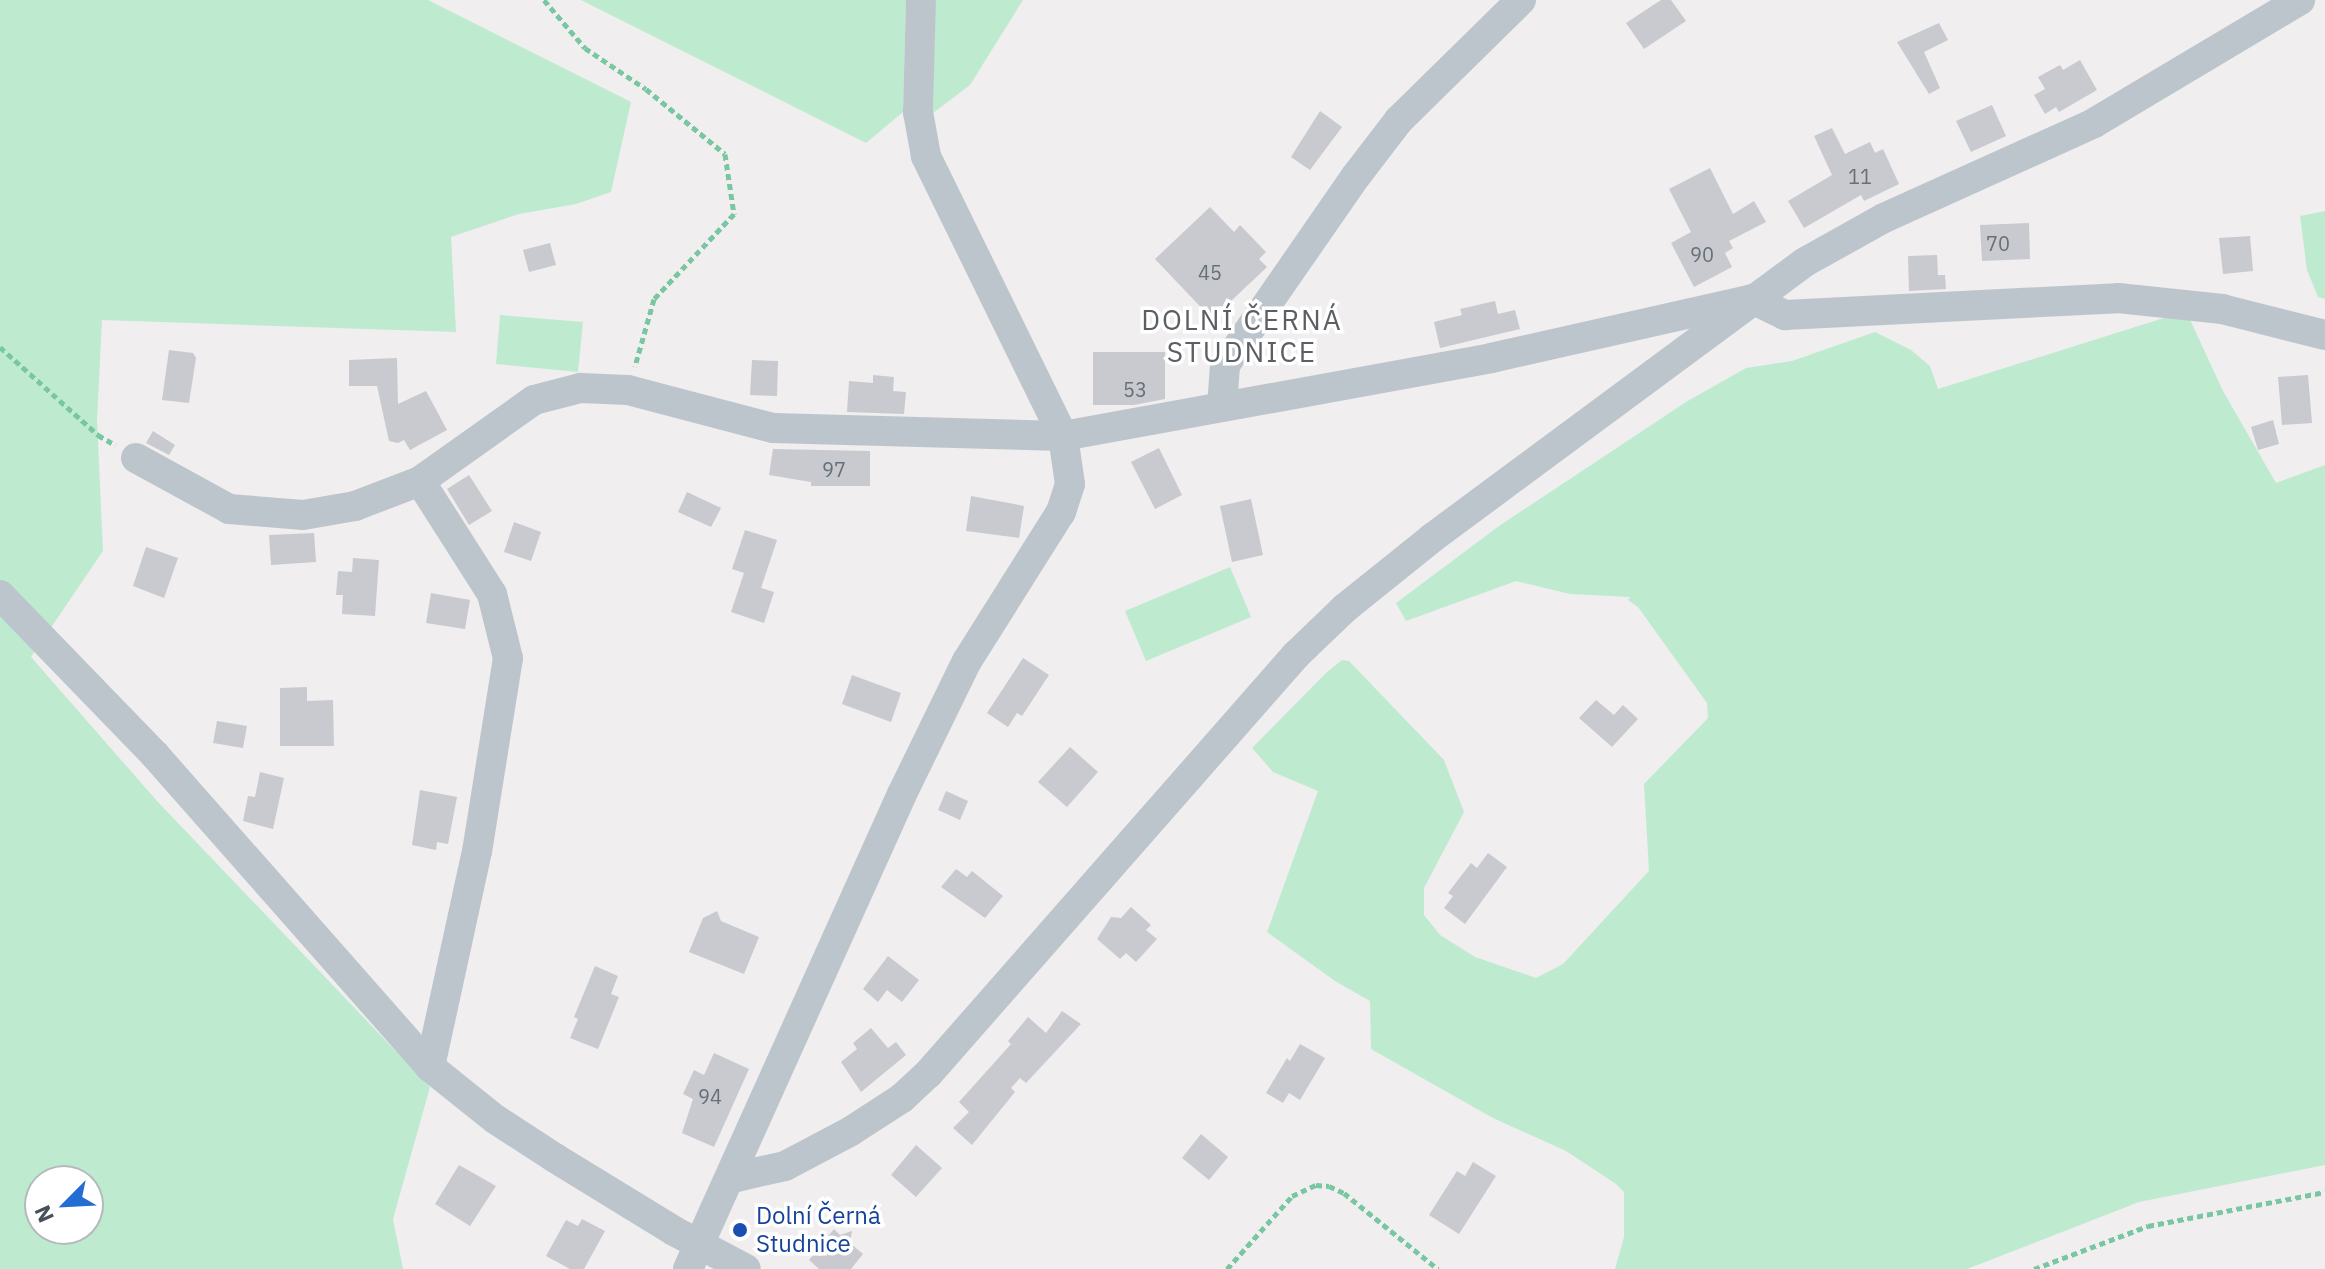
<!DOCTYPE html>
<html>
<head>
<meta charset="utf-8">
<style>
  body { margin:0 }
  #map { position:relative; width:2325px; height:1269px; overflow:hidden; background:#f0eeee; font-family:"IBM Plex Sans",sans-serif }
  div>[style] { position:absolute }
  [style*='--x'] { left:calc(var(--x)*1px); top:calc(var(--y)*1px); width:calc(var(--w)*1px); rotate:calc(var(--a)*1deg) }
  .green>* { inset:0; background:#beebd0 }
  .building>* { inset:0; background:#c8cad0 }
  .path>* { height:5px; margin-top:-2.5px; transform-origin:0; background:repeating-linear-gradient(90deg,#79c7a2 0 6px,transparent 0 10px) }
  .minor>* { height:30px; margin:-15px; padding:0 15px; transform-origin:15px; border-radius:15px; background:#bdc5cc }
  .dots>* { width:22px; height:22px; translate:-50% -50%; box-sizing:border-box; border:4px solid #fff; border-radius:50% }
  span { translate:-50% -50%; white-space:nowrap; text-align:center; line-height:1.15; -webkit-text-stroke:7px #fff; paint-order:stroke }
  .number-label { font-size:20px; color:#676f78 }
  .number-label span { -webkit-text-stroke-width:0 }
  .transit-label { font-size:24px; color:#164399 }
  .left { translate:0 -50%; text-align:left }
  .quarter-label { font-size:28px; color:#5b5e62; letter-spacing:2px }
  .north { position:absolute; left:24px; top:1165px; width:80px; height:80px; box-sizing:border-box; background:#fff; border:2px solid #b5b9bd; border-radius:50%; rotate:246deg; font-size:22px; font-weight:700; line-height:32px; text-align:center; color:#47515a }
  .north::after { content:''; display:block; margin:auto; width:28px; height:36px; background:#246ed3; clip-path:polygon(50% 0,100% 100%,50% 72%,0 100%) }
</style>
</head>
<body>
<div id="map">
  <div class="green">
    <i style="clip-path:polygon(evenodd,0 0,428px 0,631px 102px,611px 192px,576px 204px,519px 214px,451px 237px,456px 332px,102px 320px,97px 419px,103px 551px,31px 657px,157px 801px,430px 1087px,393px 1219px,403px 1269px,0 1269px,0 0,40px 1181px,88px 1181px,88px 1229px,40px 1229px,40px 1181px)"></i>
    <i style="clip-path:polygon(581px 0,906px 0,903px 112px,866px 143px)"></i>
    <i style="clip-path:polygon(935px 0,1023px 0,970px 85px,933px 113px)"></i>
    <i style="clip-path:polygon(2325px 211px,2325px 299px,2318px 297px,2307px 270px,2300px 216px)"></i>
    <i style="clip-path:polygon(2186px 311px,2223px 391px,2276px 483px,2325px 465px,2325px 1165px,2139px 1202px,1967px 1269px,1615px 1269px,1624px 1237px,1624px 1192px,1616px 1184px,1566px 1151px,1493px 1118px,1371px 1049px,1370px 1001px,1335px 981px,1267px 932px,1318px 791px,1273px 772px,1252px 748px,1327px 672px,1342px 660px,1349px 661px,1444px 760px,1464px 812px,1424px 888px,1424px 915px,1440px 935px,1475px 957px,1536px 978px,1563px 964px,1649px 871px,1644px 784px,1708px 718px,1707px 703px,1638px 607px,1628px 600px,1630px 597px,1570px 594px,1516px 581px,1406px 621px,1396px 603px,1499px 526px,1686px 402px,1746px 368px,1792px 361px,1875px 332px,1911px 350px,1930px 366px,1938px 389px)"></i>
    <i style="clip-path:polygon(500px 315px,583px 322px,578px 372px,496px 364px)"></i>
    <i style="clip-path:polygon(1230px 567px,1251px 617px,1146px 661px,1125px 611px)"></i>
  </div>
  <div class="building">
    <i style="clip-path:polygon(1661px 0,1671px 0,1686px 21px,1644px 49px,1626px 23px)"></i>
    <i style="clip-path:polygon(1939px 23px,1948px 40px,1924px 52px,1940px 88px,1929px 94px,1897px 42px)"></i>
    <i style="clip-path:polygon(2080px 60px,2097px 90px,2059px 112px,2056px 107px,2045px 114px,2034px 95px,2045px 89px,2038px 77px,2060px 65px,2063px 70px)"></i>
    <i style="clip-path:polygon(1992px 105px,2006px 136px,1971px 152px,1956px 121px)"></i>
    <i style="clip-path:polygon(1320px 111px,1342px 127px,1310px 170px,1291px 157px)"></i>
    <i style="clip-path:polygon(1832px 128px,1845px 154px,1870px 142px,1875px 153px,1883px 149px,1899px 184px,1864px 201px,1861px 195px,1804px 228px,1788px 201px,1832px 175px,1814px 136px)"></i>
    <i style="clip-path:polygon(1710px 168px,1733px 214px,1754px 201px,1766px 222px,1729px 241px,1733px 248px,1725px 253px,1732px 267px,1694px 287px,1671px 243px,1691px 232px,1669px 189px)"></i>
    <i style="clip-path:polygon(1210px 207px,1234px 232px,1240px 225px,1266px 252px,1259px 259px,1267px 267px,1212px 319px,1155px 259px)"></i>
    <i style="clip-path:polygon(2029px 223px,2030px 259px,1982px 261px,1980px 225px)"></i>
    <i style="clip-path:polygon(2250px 236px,2253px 271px,2223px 274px,2219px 238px)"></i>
    <i style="clip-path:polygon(550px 243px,556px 265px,529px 272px,523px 250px)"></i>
    <i style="clip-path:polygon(1937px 255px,1938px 275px,1945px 275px,1946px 289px,1909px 291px,1908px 256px)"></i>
    <i style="clip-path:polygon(1495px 301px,1498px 314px,1515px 310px,1520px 329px,1440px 348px,1434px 322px,1462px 315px,1460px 309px)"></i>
    <i style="clip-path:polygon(169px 350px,193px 353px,196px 358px,189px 403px,162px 400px)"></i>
    <i style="clip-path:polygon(1093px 352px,1165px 352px,1165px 399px,1134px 405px,1093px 405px)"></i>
    <i style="clip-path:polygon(397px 358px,398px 404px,426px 391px,447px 430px,410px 450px,404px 440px,398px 443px,389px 441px,377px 386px,349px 386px,349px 360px)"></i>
    <i style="clip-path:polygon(752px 360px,778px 361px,777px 396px,750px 395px)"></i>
    <i style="clip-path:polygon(873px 375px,894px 377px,893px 391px,906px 392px,904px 414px,847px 412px,849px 381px,873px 383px)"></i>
    <i style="clip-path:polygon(2308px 375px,2312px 423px,2282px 425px,2278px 377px)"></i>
    <i style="clip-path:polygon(2273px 420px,2279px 444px,2258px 450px,2251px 427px)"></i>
    <i style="clip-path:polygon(153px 431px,175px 445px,169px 455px,146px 443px)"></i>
    <i style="clip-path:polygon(1159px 448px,1182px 495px,1155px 509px,1131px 462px)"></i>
    <i style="clip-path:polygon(773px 449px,870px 451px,870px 486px,811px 486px,811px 482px,769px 475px)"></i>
    <i style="clip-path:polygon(469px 475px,492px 511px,469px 525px,447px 489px)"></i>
    <i style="clip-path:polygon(687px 492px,721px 508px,711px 527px,678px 512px)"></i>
    <i style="clip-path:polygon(971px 496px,1024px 506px,1019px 538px,966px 531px)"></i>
    <i style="clip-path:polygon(1251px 499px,1263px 555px,1232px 562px,1220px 506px)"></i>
    <i style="clip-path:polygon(514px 522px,541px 532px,531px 561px,504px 552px)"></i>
    <i style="clip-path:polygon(745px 530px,777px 540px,761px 588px,774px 592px,764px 623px,731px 612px,744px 573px,732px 569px)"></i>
    <i style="clip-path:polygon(314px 533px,316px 562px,271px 565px,269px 535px)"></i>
    <i style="clip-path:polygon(146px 547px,178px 558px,164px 598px,133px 586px)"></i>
    <i style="clip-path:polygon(353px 558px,379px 560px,375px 616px,342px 614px,343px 595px,336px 595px,338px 571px,352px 572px)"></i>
    <i style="clip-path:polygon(431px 593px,470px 600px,465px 629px,426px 623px)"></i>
    <i style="clip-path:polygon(1023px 658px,1049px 675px,1022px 716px,1017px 713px,1008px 727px,987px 713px)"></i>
    <i style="clip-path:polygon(852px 675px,901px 693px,891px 722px,842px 704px)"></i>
    <i style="clip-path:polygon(307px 687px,307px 701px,333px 700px,334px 746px,280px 746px,280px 688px)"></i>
    <i style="clip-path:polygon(1596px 700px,1614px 715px,1623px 705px,1638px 719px,1612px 747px,1579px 718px)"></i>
    <i style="clip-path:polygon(217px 721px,247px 726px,243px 748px,213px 743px)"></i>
    <i style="clip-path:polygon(1070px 747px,1098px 772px,1067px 807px,1038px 782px)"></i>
    <i style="clip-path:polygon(260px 772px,284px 778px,273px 829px,243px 821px,248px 796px,255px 797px)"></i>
    <i style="clip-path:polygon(420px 790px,457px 797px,448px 844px,437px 842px,436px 850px,412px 845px)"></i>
    <i style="clip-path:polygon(946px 791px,968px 801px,960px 820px,938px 810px)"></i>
    <i style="clip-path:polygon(1488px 853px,1507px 867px,1465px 924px,1444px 908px,1453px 896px,1448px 893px,1471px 863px,1477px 868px)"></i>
    <i style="clip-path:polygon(956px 869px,967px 877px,972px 871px,1003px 896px,985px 918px,941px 887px)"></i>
    <i style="clip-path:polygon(1131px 907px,1151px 925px,1146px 930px,1157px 939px,1136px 962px,1126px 953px,1120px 959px,1097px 939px,1111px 917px,1121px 918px)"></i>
    <i style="clip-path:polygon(717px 911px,721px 921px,759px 937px,744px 974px,689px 952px,703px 918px)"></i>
    <i style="clip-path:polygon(888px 956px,919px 980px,902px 1002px,887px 990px,878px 1002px,863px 989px)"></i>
    <i style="clip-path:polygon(595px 966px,618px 976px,611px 994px,619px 997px,598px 1049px,570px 1038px,578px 1019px,574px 1017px)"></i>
    <i style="clip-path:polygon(1062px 1011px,1081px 1024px,1026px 1083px,1020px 1078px,1011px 1088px,1015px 1092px,972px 1145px,953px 1128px,969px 1112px,959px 1102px,1011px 1044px,1008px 1041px,1028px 1017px,1046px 1033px)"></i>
    <i style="clip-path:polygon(871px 1028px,888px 1048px,896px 1042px,906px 1055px,861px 1092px,841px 1062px,857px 1049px,853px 1043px)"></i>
    <i style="clip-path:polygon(1300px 1044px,1325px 1058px,1300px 1100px,1289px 1093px,1283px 1103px,1266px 1093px,1287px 1058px,1290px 1061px)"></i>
    <i style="clip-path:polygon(714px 1053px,749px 1069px,714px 1147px,682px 1133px,693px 1099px,683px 1094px,694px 1070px,704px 1075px)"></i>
    <i style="clip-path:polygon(1201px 1134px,1228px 1157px,1209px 1180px,1182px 1158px)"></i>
    <i style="clip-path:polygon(916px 1145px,942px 1168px,916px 1197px,891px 1175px)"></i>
    <i style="clip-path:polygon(1473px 1162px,1496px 1176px,1459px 1234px,1429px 1215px,1457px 1171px,1465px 1176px)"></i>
    <i style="clip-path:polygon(459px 1165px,496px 1186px,470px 1226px,435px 1204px)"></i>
    <i style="clip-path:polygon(582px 1219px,605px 1231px,584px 1269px,570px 1269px,546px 1256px,566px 1220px,578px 1226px)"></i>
    <i style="clip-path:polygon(834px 1229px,840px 1235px,852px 1231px,850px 1243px,863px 1254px,851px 1269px,819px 1269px,809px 1260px)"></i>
  </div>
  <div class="path">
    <i style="--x:544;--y:0;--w:63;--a:49.5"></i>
    <i style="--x:585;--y:48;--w:73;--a:33.9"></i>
    <i style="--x:646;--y:89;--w:102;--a:39.4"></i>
    <i style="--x:725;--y:154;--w:61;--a:81.5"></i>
    <i style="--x:734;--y:214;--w:117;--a:133.3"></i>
    <i style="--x:654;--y:299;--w:70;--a:105.8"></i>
    <i style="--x:0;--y:347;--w:132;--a:41.9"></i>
    <i style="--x:98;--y:435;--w:20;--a:30"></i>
    <i style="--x:1227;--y:1269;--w:98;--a:-48.3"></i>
    <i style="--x:1292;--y:1196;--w:26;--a:-25"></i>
    <i style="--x:1316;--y:1185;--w:13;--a:4"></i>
    <i style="--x:1329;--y:1186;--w:17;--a:25"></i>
    <i style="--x:1344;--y:1193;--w:121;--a:39"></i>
    <i style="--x:2034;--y:1269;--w:122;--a:-20.7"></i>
    <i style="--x:2148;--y:1226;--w:180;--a:-10.9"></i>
  </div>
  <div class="minor">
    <i style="--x:1222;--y:407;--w:42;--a:-85.9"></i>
    <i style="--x:1225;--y:365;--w:230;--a:-55.3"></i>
    <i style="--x:1356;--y:176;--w:71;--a:-52.5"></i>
    <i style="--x:1399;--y:120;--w:171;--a:-44.5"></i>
    <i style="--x:136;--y:458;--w:106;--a:28.7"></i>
    <i style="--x:229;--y:509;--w:74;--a:4.6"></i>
    <i style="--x:303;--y:515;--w:53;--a:-9.8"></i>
    <i style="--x:355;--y:506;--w:70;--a:-21"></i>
    <i style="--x:420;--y:481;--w:140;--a:-35.4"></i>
    <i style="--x:534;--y:400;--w:48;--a:-14.6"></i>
    <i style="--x:580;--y:388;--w:48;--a:2.4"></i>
    <i style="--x:628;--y:390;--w:150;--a:14.7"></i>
    <i style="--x:773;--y:428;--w:290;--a:1.6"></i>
    <i style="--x:1063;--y:436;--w:435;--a:-10.3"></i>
    <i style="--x:1491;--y:358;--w:268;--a:-12.7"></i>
    <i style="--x:1752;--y:299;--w:37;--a:26"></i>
    <i style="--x:1785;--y:315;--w:333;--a:-2.9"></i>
    <i style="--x:2118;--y:298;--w:105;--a:6"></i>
    <i style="--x:2222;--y:309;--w:106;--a:14.2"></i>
    <i style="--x:420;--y:481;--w:134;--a:57.5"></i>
    <i style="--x:492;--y:594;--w:66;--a:76"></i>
    <i style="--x:508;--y:658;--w:195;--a:99.1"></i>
    <i style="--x:477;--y:851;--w:221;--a:102.3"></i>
    <i style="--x:0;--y:595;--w:223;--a:45.9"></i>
    <i style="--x:155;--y:755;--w:416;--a:48.6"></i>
    <i style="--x:430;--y:1067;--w:83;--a:38.7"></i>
    <i style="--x:495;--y:1119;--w:72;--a:33"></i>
    <i style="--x:555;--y:1158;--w:140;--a:31.5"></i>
    <i style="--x:674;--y:1231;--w:81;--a:27.8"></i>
    <i style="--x:732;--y:1178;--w:54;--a:-12.8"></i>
    <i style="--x:785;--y:1166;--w:75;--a:-27.9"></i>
    <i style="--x:851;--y:1131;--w:61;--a:-32.9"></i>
    <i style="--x:902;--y:1098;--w:35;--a:-43"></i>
    <i style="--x:928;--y:1074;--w:558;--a:-48.71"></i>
    <i style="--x:1296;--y:655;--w:68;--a:-43.8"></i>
    <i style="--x:1345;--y:608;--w:112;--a:-38.8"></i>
    <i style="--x:1432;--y:538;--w:464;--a:-36.5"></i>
    <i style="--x:1805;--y:262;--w:90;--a:-29.1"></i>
    <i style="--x:1884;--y:218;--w:230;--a:-24.3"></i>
    <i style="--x:2094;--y:123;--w:240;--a:-30.8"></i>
    <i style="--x:688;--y:1269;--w:521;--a:-65.75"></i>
    <i style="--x:902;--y:794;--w:148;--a:-64"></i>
    <i style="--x:967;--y:661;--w:176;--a:-57.8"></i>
    <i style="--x:1061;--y:512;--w:29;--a:-72"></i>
    <i style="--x:1070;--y:484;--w:49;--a:-98.3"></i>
    <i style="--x:1063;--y:436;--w:312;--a:-116.1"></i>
    <i style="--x:926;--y:156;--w:45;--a:-100.3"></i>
    <i style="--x:918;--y:112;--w:112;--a:-88.5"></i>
  </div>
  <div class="dots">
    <i style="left:740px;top:1230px;background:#1a4fb4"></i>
  </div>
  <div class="number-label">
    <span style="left:1860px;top:176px">11</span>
    <span style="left:1998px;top:243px">70</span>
    <span style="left:1702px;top:254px">90</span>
    <span style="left:1210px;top:272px">45</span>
    <span style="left:1135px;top:389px">53</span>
    <span style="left:834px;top:469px">97</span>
    <span style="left:710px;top:1096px">94</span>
  </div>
  <div class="transit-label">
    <span class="left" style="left:756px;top:1230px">Dolní Černá<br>Studnice</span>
  </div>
  <div class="quarter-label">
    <span style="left:1242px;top:336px">DOLNÍ ČERNÁ<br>STUDNICE</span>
  </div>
  <div class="north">N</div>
</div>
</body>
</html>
